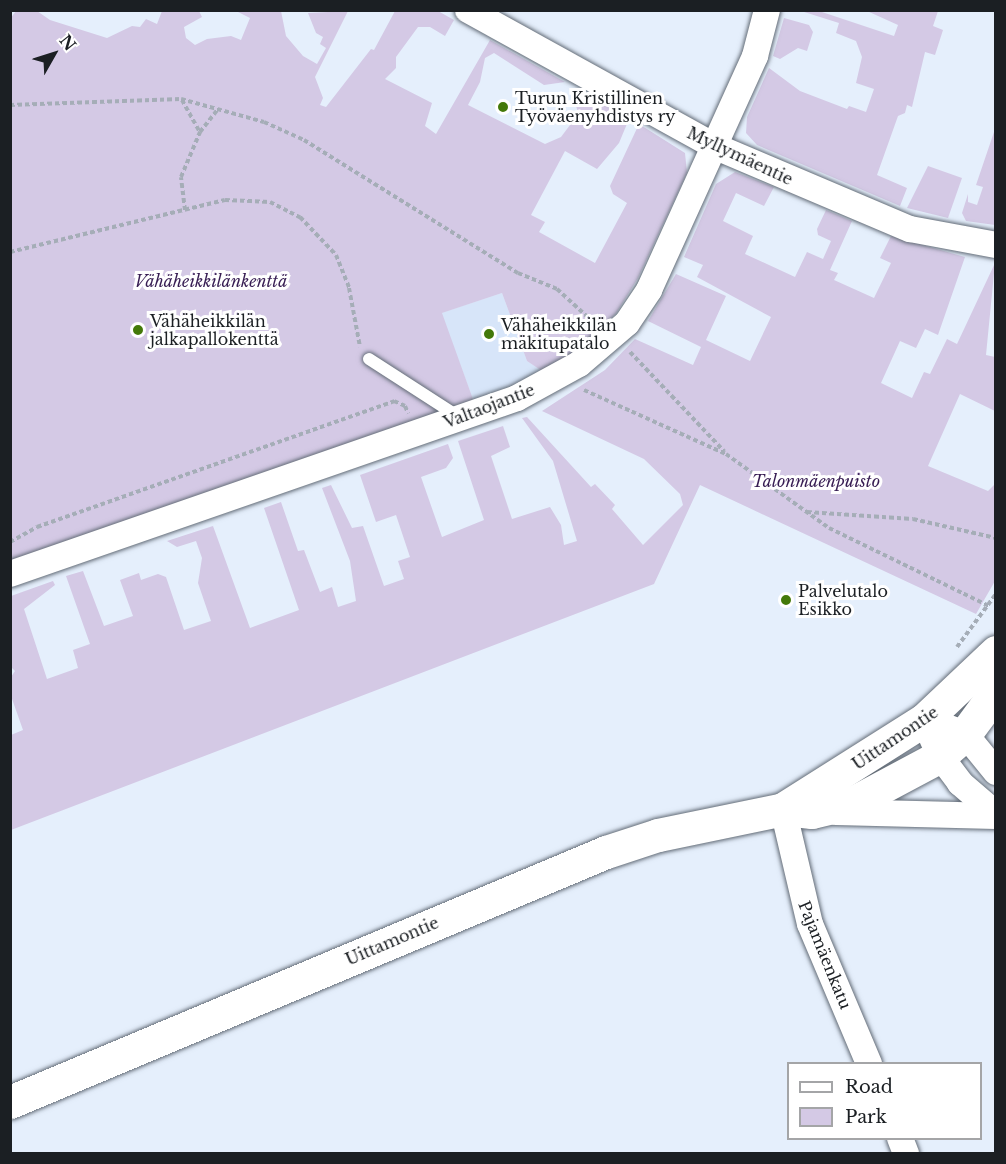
<!DOCTYPE html>
<html>
<head>
<meta charset="utf-8">
<style>
  body { margin:0 }
  #map { position:relative; width:1006px; height:1164px; overflow:hidden; background:#e5effc; font-family:"Libre Baskerville",serif }
  div>[style] { position:absolute }
  [style*='--x'] { left:calc(var(--x)*1px); top:calc(var(--y)*1px); width:calc(var(--w)*1px); rotate:calc(var(--a)*1deg) }
  .built>* { inset:0; background:#d7e5f9 }
  .green>* { inset:0; background:#d4c9e5 }
  .path>* { height:4px; margin-top:-2px; transform-origin:0; background:repeating-linear-gradient(90deg,#a5adb7 0 4.5px,transparent 0 7.5px) }
  .roads { filter:drop-shadow(0 0 2px #636c77) drop-shadow(0 0 2px #636c77) }
  .lane>* { height:12px; margin:-6px; padding:0 6px; transform-origin:6px; border-radius:6px; background:#fff }
  .street>* { height:26px; margin:-13px; padding:0 13px; transform-origin:13px; border-radius:13px; background:#fff }
  .secondary>* { height:33px; margin:-16.5px; padding:0 16.5px; transform-origin:16.5px; border-radius:16.5px; background:#fff }
  .dots>* { width:16px; height:16px; translate:-50% -50%; box-sizing:border-box; border:3px solid #fff; border-radius:50% }
  span { translate:-50% -50%; white-space:nowrap; text-align:center; line-height:1.15; -webkit-text-stroke:6px #fff; paint-order:stroke }
  .poi-label { font-size:16px; color:#1b1f23 }
  .left { translate:0 -50%; text-align:left }
  .street-label { font-size:16px; color:#1b1f23 }
  .park-label { font-size:16px; color:#371d53; font-style:italic }
  .frame { position:absolute; inset:0; border:12px solid #1b1f23; pointer-events:none }
  .legend { position:absolute; left:787px; top:1062px; width:195px; height:78px; box-sizing:border-box; background:#fff; border:2px solid #a4a5a7; margin:0; padding:8px 10px; list-style:none; font-size:18px; color:#1b1f23 }
  .legend li { display:flex; align-items:center; gap:12px; height:30px }
  .legend b { width:30px; border:2px solid #a4a5a7 }
  .north { position:absolute; left:24px; top:24px; width:60px; height:60px; -webkit-text-stroke:4px #fff; paint-order:stroke; rotate:51deg; font-size:16px; font-weight:700; line-height:24px; text-align:center; color:#1b1f23 }
  .north::after { content:''; display:block; margin:auto; width:21px; height:27px; background:#1b1f23; clip-path:polygon(50% 0,100% 100%,50% 72%,0 100%) }
</style>
</head>
<body>
<div id="map">
  <div class="built">
    <i style="clip-path:polygon(502px 293px,527px 361px,545px 373px,474px 402px,441px 313px)"></i>
  </div>
  <div class="green">
    <i style="clip-path:polygon(16px 11px,37px 11px,50px 20px,107px 38px,132px 26px,140px 27px,146px 19px,157px 24px,162px 11px,199px 11px,202px 17px,184px 27px,186px 38px,195px 45px,207px 39px,231px 36px,241px 40px,250px 18px,236px 11px,281px 11px,286px 36px,303px 56px,317px 64px,326px 48px,320px 44px,323px 37px,316px 33px,308px 13px,348px 11px,315px 77px,323px 98px,320px 105px,326px 107px,371px 49px,374px 50px,395px 11px,438px 11px,454px 20px,445px 36px,430px 27px,418px 27px,396px 57px,396px 68px,385px 79px,432px 103px,425px 126px,436px 134px,490px 40px,565px 82px,544px 85px,494px 53px,485px 58px,480px 82px,468px 105px,545px 144px,561px 137px,573px 121px,578px 112px,573px 97px,578px 90px,629px 119px,619px 143px,597px 169px,565px 151px,531px 215px,545px 222px,539px 232px,595px 263px,627px 203px,613px 194px,610px 186px,639px 124px,685px 153px,687px 173px,638px 278px,617px 312px,589px 342px,545px 373px,527px 361px,502px 293px,442px 313px,474px 402px,11px 563px,10px 19px)"></i>
    <i style="clip-path:polygon(801px 11px,819px 11px,894px 36px,898px 25px,867px 11px,938px 11px,933px 26px,943px 30px,935px 55px,925px 52px,912px 107px,907px 105px,905px 113px,898px 116px,877px 175px,907px 188px,900px 206px,757px 145px,746px 133px,747px 117px,769px 68px,800px 91px,847px 109px,849px 106px,866px 112px,874px 89px,856px 83px,862px 57px,856px 41px,836px 33px,839px 23px)"></i>
    <i style="clip-path:polygon(784px 18px,809px 25px,813px 32px,807px 51px,798px 48px,780px 59px,773px 56px)"></i>
    <i style="clip-path:polygon(995px 129px,995px 225px,966px 221px,962px 213px,968px 194px,968px 202px,977px 205px,983px 187px,976px 185px)"></i>
    <i style="clip-path:polygon(928px 166px,962px 178px,948px 218px,907px 208px)"></i>
    <i style="clip-path:polygon(735px 172px,774px 187px,764px 206px,736px 193px,723px 221px,753px 236px,745px 254px,795px 277px,807px 252px,823px 259px,831px 241px,818px 235px,817px 229px,826px 210px,852px 221px,830px 270px,838px 273px,834px 280px,874px 298px,891px 263px,880px 258px,891px 236px,965px 257px,938px 335px,925px 329px,916px 348px,900px 341px,881px 383px,912px 398px,924px 372px,930px 374px,947px 339px,957px 344px,995px 263px,986px 355px,995px 357px,995px 411px,960px 394px,928px 466px,988px 491px,995px 484px,995px 581px,976px 614px,700px 485px,654px 584px,11px 830px,11px 735px,23px 730px,11px 696px,11px 677px,15px 671px,11px 667px,11px 596px,53px 581px,55px 585px,24px 609px,47px 679px,78px 668px,73px 650px,90px 644px,66px 576px,83px 571px,104px 626px,133px 616px,120px 580px,139px 573px,141px 580px,158px 574px,166px 577px,184px 630px,211px 621px,198px 583px,202px 558px,196px 541px,177px 547px,167px 541px,213px 526px,250px 628px,299px 610px,264px 508px,281px 502px,298px 551px,304px 550px,320px 592px,332px 587px,338px 607px,356px 601px,350px 561px,322px 488px,331px 485px,352px 528px,363px 526px,384px 586px,404px 579px,398px 561px,410px 557px,396px 515px,376px 522px,360px 475px,448px 444px,453px 458px,446px 468px,421px 477px,442px 537px,484px 520px,458px 441px,503px 426px,510px 447px,491px 456px,512px 519px,550px 507px,561px 525px,564px 545px,577px 541px,553px 461px,522px 418px,527px 417px,591px 487px,595px 484px,615px 505px,612px 509px,643px 545px,683px 505px,680px 494px,644px 459px,542px 411px,605px 370px,635px 339px,693px 365px,701px 347px,648px 321px,676px 274px,726px 296px,706px 340px,750px 361px,771px 317px,697px 277px,703px 265px,684px 257px,716px 184px)"></i>
  </div>
  <div class="path">
    <i style="--x:182;--y:100;--w:37;--a:61"></i>
    <i style="--x:10;--y:105;--w:171;--a:-2"></i>
    <i style="--x:181;--y:99;--w:86;--a:15.5"></i>
    <i style="--x:264;--y:122;--w:44;--a:24.2"></i>
    <i style="--x:304;--y:140;--w:252;--a:31.9"></i>
    <i style="--x:518;--y:273;--w:42;--a:22.3"></i>
    <i style="--x:557;--y:289;--w:47;--a:42.4"></i>
    <i style="--x:185;--y:210;--w:33;--a:-97"></i>
    <i style="--x:181;--y:177;--w:49;--a:-67.1"></i>
    <i style="--x:200;--y:132;--w:29;--a:-52"></i>
    <i style="--x:10;--y:252;--w:221;--a:-13.6"></i>
    <i style="--x:225;--y:200;--w:45;--a:2.5"></i>
    <i style="--x:270;--y:202;--w:34;--a:27"></i>
    <i style="--x:300;--y:217;--w:52;--a:46.5"></i>
    <i style="--x:336;--y:255;--w:35;--a:68"></i>
    <i style="--x:349;--y:288;--w:60;--a:79.4"></i>
    <i style="--x:630;--y:352;--w:137;--a:46.5"></i>
    <i style="--x:584;--y:390;--w:156;--a:24.3"></i>
    <i style="--x:726;--y:454;--w:127;--a:35.7"></i>
    <i style="--x:829;--y:528;--w:178;--a:26"></i>
    <i style="--x:807;--y:512;--w:106;--a:3.8"></i>
    <i style="--x:913;--y:519;--w:85;--a:12.9"></i>
    <i style="--x:10;--y:542;--w:31;--a:-29"></i>
    <i style="--x:37;--y:527;--w:379;--a:-19.4"></i>
    <i style="--x:394;--y:401;--w:12;--a:24"></i>
    <i style="--x:405;--y:406;--w:8;--a:67"></i>
    <i style="--x:957;--y:647;--w:66;--a:-53.7"></i>
  </div>
  <div class="roads">
    <div class="lane">
      <i style="--x:369;--y:359;--w:107;--a:32.8"></i>
    </div>
    <div class="street">
      <i style="--x:468;--y:10;--w:281;--a:28.9"></i>
      <i style="--x:714;--y:146;--w:213;--a:23"></i>
      <i style="--x:910;--y:229;--w:87;--a:10.5"></i>
      <i style="--x:10;--y:574;--w:537;--a:-19.14"></i>
      <i style="--x:517;--y:398;--w:71;--a:-28.7"></i>
      <i style="--x:579;--y:364;--w:63;--a:-40.5"></i>
      <i style="--x:627;--y:323;--w:40;--a:-56"></i>
      <i style="--x:649;--y:290;--w:257;--a:-65.6"></i>
      <i style="--x:755;--y:56;--w:48;--a:-75.4"></i>
      <i style="--x:924;--y:720;--w:39;--a:66"></i>
      <i style="--x:940;--y:756;--w:34;--a:53"></i>
      <i style="--x:960;--y:783;--w:48;--a:40.7"></i>
      <i style="--x:949;--y:728;--w:17;--a:21"></i>
      <i style="--x:965;--y:734;--w:49;--a:50.8"></i>
      <i style="--x:783;--y:809;--w:118;--a:76.8"></i>
      <i style="--x:810;--y:924;--w:152;--a:67.1"></i>
      <i style="--x:836;--y:812;--w:160;--a:1.4"></i>
      <i style="--x:900;--y:1138;--w:17;--a:69"></i>
    </div>
    <div class="secondary">
      <i style="--x:783;--y:809;--w:167;--a:-32.3"></i>
      <i style="--x:924;--y:720;--w:99;--a:-43.4"></i>
      <i style="--x:10;--y:1102;--w:646;--a:-22.76"></i>
      <i style="--x:606;--y:852;--w:55;--a:-18.1"></i>
      <i style="--x:658;--y:835;--w:128;--a:-11.7"></i>
      <i style="--x:783;--y:809;--w:29;--a:6"></i>
      <i style="--x:812;--y:812;--w:43;--a:-13.4"></i>
      <i style="--x:854;--y:802;--w:98;--a:-28.1"></i>
      <i style="--x:940;--y:756;--w:33;--a:-41"></i>
      <i style="--x:965;--y:734;--w:52;--a:-53.6"></i>
    </div>
  </div>
  <div class="dots">
    <i style="left:503px;top:107px;background:#437909"></i>
    <i style="left:138px;top:330px;background:#437909"></i>
    <i style="left:489px;top:334px;background:#437909"></i>
    <i style="left:786px;top:600px;background:#437909"></i>
  </div>
  <div class="poi-label">
    <span class="left" style="left:515px;top:107px">Turun Kristillinen<br>Työväenyhdistys ry</span>
    <span class="left" style="left:150px;top:330px">Vähäheikkilän<br>jalkapallokenttä</span>
    <span class="left" style="left:501px;top:334px">Vähäheikkilän<br>mäkitupatalo</span>
    <span class="left" style="left:798px;top:600px">Palvelutalo<br>Esikko</span>
  </div>
  <div class="street-label">
    <span style="left:740px;top:156px;rotate:25deg">Myllymäentie</span>
    <span style="left:489px;top:406px;rotate:-21deg">Valtaojantie</span>
    <span style="left:895px;top:738px;rotate:-34deg">Uittamontie</span>
    <span style="left:392px;top:941px;rotate:-23deg">Uittamontie</span>
    <span style="left:825px;top:955px;rotate:68deg">Pajamäenkatu</span>
  </div>
  <div class="park-label">
    <span style="left:211px;top:281px">Vähäheikkilänkenttä</span>
    <span style="left:816px;top:481px">Talonmäenpuisto</span>
  </div>
  <div class="frame"></div>
  <ul class="legend">
  <li><b style="height:8px;background:#fff"></b>Road</li>
  <li><b style="height:16px;background:#d4c9e5"></b>Park</li>
  </ul>
  <div class="north">N</div>
</div>
</body>
</html>
